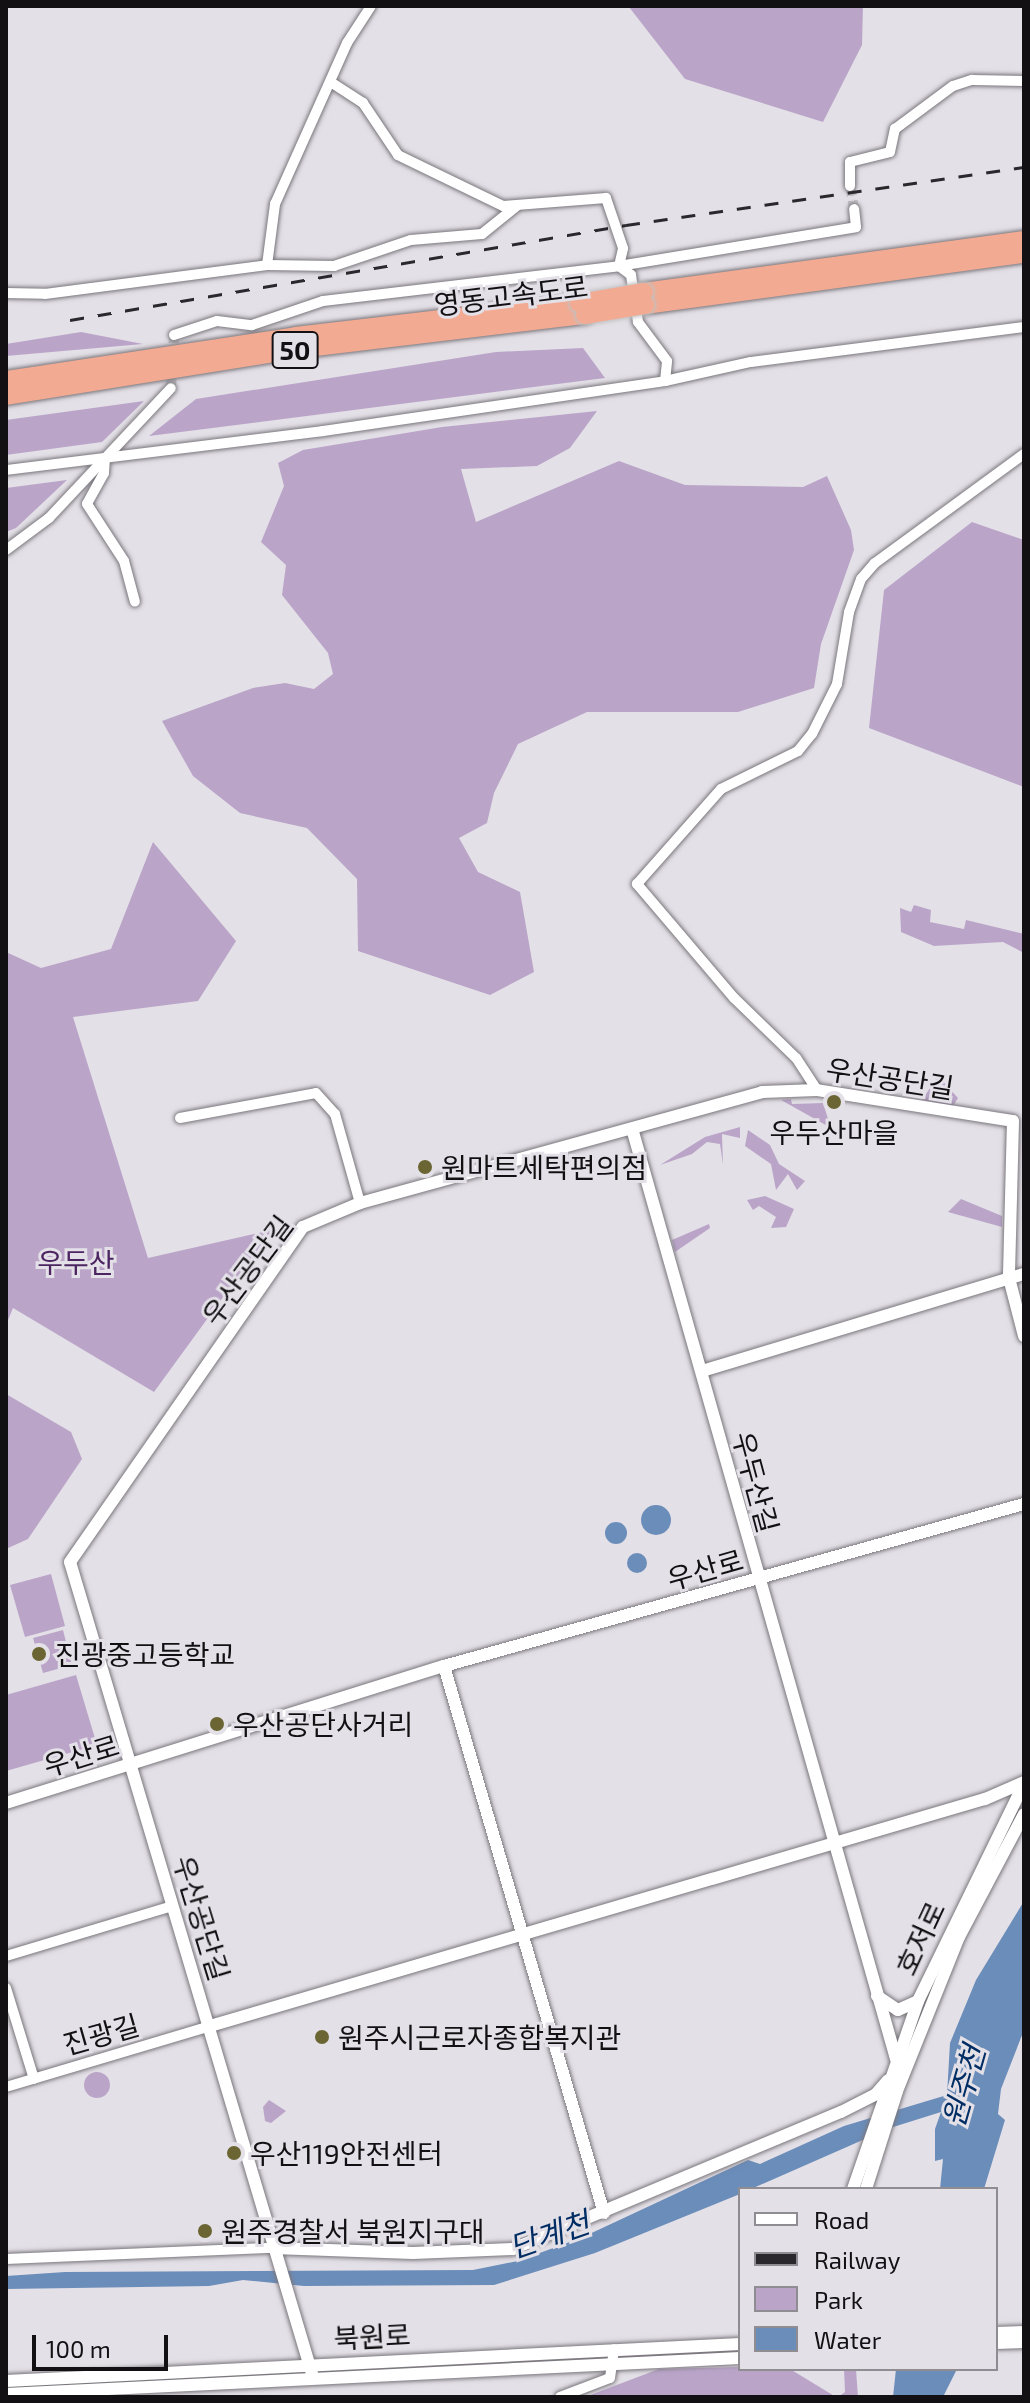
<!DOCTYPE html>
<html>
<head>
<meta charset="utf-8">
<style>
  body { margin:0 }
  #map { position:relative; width:1030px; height:2403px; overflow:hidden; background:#e4e0e7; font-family:"Exo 2","Noto Sans KR",sans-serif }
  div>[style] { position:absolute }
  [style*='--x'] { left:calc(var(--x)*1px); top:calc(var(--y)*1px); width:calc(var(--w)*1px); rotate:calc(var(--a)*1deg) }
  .green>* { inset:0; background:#baa5c9 }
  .round { border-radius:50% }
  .water>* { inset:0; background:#6b8dba }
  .minor-tunnel>* { height:10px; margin-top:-5px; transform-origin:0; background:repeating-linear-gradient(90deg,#c4c1c7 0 10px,transparent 0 15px) }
  .roads { filter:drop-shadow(0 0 2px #7a767c) drop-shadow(0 0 2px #7a767c) }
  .minor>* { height:10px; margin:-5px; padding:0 5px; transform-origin:5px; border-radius:5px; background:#fff }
  .tertiary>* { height:12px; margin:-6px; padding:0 6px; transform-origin:6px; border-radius:6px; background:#fff }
  .motorway>* { height:18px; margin:-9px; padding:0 9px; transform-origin:9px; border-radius:9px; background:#f2ab92 }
  .rail>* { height:3px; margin-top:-1.5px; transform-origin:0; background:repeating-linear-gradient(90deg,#2a282c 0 14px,transparent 0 28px) }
  .bridges { filter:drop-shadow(0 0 2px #c1c1c2) drop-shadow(0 0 2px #c1c1c2) }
  .motorway-bridge>* { height:18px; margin:-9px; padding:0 9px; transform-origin:9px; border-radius:9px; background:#f2ab92 }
  .dots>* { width:22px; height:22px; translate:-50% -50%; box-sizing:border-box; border:4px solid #e4e0e7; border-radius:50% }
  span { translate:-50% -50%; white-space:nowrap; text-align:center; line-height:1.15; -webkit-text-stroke:6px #e4e0e7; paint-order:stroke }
  .shield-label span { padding:2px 6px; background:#e4e0e7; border:2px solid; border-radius:6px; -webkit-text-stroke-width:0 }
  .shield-label { font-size:26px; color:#121013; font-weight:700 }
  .street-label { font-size:28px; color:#121013 }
  .poi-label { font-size:28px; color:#121013 }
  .left { translate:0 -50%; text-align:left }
  .park-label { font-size:28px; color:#4b2461 }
  .water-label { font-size:30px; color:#002d63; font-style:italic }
  .frame { position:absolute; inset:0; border:8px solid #121013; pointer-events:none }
  .legend { position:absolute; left:738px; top:2187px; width:260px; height:184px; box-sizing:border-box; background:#e4e0e7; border:2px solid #908d92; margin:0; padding:10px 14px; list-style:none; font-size:24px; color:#121013 }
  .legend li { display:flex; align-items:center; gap:16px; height:40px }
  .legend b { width:40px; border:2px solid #908d92 }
  .scale { position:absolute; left:32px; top:2335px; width:136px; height:36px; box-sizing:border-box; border:4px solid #121013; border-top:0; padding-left:10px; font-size:24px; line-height:28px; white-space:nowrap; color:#121013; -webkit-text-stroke:6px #e4e0e7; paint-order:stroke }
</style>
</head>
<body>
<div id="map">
  <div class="green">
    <i style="clip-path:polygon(863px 6px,862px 45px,823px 122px,685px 79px,629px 7px)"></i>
    <i style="clip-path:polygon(81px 332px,143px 344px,6px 356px,6px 344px)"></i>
    <i style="clip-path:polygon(583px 348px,605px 378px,149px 436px,196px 399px,496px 352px)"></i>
    <i style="clip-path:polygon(144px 401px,102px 442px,6px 455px,6px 420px)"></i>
    <i style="clip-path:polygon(597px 411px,570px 448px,537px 466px,461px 469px,476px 522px,619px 461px,685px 485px,803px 487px,827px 476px,851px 530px,854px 550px,821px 644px,814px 688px,738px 712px,587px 712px,518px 744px,494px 793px,487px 823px,459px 838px,478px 872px,520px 892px,534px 972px,490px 995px,358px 951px,357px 879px,307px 828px,240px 813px,193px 776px,162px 721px,253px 688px,285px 683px,314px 689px,333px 674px,328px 653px,282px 595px,286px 565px,261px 542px,284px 486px,278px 463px,303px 450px,442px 427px)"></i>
    <i style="clip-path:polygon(67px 480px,16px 528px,6px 532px,6px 488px)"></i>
    <i style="clip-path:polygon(972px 522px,1024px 540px,1024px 787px,869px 728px,884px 590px)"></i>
    <i style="clip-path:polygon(153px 842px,236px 941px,198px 1001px,73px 1017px,148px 1258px,272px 1230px,154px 1392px,13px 1308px,6px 1325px,6px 952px,41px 968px,111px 949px)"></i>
    <i style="clip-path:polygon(914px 905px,931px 910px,930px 922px,964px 929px,966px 920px,1024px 934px,1024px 953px,1003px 942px,934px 946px,901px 932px,900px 908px,911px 912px)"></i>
    <i style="clip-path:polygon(938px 1076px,958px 1098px,953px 1106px,922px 1100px)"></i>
    <i style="clip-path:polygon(791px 1099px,792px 1104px,823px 1103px,831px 1128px,781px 1100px)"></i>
    <i style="clip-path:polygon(740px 1127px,740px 1138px,722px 1134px,723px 1165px,720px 1144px,707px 1142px,692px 1154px,660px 1165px,705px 1137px)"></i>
    <i style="clip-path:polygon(748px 1130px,770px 1145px,779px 1164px,805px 1181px,797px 1190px,788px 1174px,776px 1190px,771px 1164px,745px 1146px)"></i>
    <i style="clip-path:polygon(765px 1196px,794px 1209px,786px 1227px,771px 1228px,776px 1217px,759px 1206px,753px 1210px,747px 1200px)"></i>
    <i style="clip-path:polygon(961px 1199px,1002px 1216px,1002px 1227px,948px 1212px)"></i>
    <i style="clip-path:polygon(709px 1224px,710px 1228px,675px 1252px,672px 1240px)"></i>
    <i style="clip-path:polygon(6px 1394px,71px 1432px,82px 1459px,28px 1539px,6px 1549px)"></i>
    <i style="clip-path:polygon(51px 1574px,65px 1626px,25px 1637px,10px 1585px)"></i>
    <i style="clip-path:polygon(63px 1630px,72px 1665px,43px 1673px,33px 1638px)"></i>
    <i style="clip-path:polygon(76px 1675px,97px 1745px,6px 1771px,6px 1695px)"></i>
    <i class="round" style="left:84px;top:2072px;width:26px;height:26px"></i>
    <i style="clip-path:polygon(269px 2100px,286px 2111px,271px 2123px,265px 2121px,263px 2107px)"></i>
    <i style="clip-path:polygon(740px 2367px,790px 2369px,836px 2397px,585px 2397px,659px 2369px)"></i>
    <i style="clip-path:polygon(844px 2369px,856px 2369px,858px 2397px,838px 2397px,845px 2392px)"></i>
  </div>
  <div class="water">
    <i class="round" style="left:641px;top:1505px;width:30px;height:30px"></i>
    <i class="round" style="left:605px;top:1522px;width:22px;height:22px"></i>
    <i class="round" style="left:627px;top:1553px;width:20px;height:20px"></i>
    <i style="clip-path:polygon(1024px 1901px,1024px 2030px,1001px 2089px,998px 2114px,1005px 2120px,984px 2189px,940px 2189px,943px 2159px,935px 2161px,935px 2129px,941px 2112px,890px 2128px,751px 2189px,740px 2189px,740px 2194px,595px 2253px,494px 2285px,304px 2286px,243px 2280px,209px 2286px,6px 2289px,6px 2276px,65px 2272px,473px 2270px,518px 2261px,583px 2237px,748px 2160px,760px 2164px,844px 2126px,947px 2095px,950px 2043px,976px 1980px)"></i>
    <i style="clip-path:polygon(896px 2369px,957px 2369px,943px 2397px,893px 2397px)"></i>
  </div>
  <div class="minor-tunnel">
    <i style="--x:850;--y:186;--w:23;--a:80"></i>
    <i style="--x:171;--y:388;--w:53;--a:-86.8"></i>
  </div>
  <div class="roads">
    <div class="minor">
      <i style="--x:850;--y:186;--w:24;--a:-90"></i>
      <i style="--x:850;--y:162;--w:41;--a:-14"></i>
      <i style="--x:890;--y:152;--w:24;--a:-78"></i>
      <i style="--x:895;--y:129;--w:72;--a:-36.6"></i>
      <i style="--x:953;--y:86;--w:20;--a:-18"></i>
      <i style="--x:972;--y:80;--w:52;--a:1.1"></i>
      <i style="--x:267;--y:265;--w:62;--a:-82.5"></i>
      <i style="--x:275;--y:204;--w:176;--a:-65.9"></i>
      <i style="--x:347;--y:43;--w:44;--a:-57"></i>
      <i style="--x:6;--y:293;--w:39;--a:1"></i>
      <i style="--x:45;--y:294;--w:224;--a:-7.4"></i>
      <i style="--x:267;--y:265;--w:67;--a:0.9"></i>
      <i style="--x:334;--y:266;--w:81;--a:-18.7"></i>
      <i style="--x:411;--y:240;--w:71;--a:-4.8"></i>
      <i style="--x:482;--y:234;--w:46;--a:-38.9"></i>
      <i style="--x:174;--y:335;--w:45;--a:-18"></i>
      <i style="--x:217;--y:321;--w:35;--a:7"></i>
      <i style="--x:252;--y:325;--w:75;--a:-18.7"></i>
      <i style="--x:323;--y:301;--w:298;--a:-6.7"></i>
      <i style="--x:619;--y:266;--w:18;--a:-77"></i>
      <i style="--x:623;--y:248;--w:53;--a:-108.8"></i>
      <i style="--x:606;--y:198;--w:103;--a:175.6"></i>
      <i style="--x:503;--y:206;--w:117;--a:-154.1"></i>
      <i style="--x:398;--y:155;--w:63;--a:-123.9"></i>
      <i style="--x:363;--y:103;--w:37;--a:-147"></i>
      <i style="--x:665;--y:381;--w:20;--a:-84"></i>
      <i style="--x:667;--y:361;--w:49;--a:-126.6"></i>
      <i style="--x:638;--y:322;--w:48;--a:-98.5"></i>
      <i style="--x:631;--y:275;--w:15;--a:-143"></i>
      <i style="--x:619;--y:266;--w:240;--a:-9.3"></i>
      <i style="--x:856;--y:227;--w:18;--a:-96"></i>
      <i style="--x:105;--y:458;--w:15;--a:94"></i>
      <i style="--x:104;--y:473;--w:35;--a:119"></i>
      <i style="--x:87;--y:504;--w:68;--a:57"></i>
      <i style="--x:124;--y:561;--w:42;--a:75"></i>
      <i style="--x:6;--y:470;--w:319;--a:-7"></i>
      <i style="--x:323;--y:431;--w:346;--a:-8.3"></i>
      <i style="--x:665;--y:381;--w:88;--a:-12.5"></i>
      <i style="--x:751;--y:362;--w:275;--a:-7.3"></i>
      <i style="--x:6;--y:550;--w:54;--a:-36.7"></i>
      <i style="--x:49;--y:518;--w:178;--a:-46.8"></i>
      <i style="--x:817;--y:1090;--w:38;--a:-123"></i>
      <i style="--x:796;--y:1058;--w:86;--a:-135.9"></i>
      <i style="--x:734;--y:998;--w:150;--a:-130.4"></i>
      <i style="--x:637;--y:884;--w:127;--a:-48.5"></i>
      <i style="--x:721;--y:789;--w:86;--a:-26.3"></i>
      <i style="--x:798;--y:751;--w:22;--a:-51"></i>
      <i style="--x:812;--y:734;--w:56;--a:-63.4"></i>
      <i style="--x:837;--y:684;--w:73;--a:-80.5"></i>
      <i style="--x:849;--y:612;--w:35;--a:-70"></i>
      <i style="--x:861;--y:579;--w:21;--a:-49"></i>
      <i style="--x:875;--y:563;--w:185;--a:-36.2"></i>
      <i style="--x:180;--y:1118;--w:138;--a:-10.4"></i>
      <i style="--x:316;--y:1093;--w:28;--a:48"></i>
      <i style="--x:335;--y:1114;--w:92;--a:74.3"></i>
      <i style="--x:6;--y:1956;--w:174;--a:-16.7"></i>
      <i style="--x:6;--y:1988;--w:95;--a:72.9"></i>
      <i style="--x:6;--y:2087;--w:213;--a:-16.6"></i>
      <i style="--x:6;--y:2259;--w:267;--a:-2.4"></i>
      <i style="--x:560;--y:2397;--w:53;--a:-20.8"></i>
      <i style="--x:610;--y:2378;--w:29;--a:-82"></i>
    </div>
    <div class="tertiary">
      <i style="--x:633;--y:1132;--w:964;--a:74.16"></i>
      <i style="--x:702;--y:1371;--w:336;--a:-16.8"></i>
      <i style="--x:444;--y:1666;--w:570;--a:73.7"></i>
      <i style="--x:6;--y:1803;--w:459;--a:-17.4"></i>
      <i style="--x:444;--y:1666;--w:602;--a:-15.61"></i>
      <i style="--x:877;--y:1996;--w:25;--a:34"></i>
      <i style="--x:898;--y:2010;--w:22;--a:-24"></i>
      <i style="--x:210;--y:2026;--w:808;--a:-16.33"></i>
      <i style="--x:985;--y:1799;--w:43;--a:-23.6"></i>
      <i style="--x:853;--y:2189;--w:199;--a:-70.9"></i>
      <i style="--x:918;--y:2001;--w:242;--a:-64"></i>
      <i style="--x:866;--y:2189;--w:103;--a:-72.4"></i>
      <i style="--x:897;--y:2091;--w:166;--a:-68.1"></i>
      <i style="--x:959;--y:1937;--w:139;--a:-62.1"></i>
      <i style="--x:273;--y:2248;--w:140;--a:2"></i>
      <i style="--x:413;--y:2253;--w:100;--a:-2.3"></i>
      <i style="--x:513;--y:2249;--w:355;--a:-22.7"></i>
      <i style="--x:841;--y:2112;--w:39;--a:-27"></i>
      <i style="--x:876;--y:2094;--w:18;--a:-49"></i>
      <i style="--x:996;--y:2333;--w:28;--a:-2"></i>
      <i style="--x:996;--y:2343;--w:28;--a:-2"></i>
      <i style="--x:313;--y:2377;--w:850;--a:-106.6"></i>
      <i style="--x:70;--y:1562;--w:408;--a:-55.2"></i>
      <i style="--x:303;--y:1227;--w:62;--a:-22.8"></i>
      <i style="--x:360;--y:1203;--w:417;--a:-15.4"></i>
      <i style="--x:762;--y:1092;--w:55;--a:-2.1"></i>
      <i style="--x:817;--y:1090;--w:198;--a:9"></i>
      <i style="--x:1013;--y:1121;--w:157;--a:91.5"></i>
      <i style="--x:1009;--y:1278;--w:60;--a:75.5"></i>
      <i style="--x:6;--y:2381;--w:735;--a:-2.89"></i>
      <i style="--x:6;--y:2394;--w:735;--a:-2.81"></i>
    </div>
    <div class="motorway">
      <i style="--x:644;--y:292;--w:384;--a:-7.8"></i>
      <i style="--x:645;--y:305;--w:382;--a:-7.7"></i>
      <i style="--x:6;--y:380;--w:293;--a:-8.6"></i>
      <i style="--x:296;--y:336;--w:285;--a:-6.7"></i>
      <i style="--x:6;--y:396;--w:297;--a:-9.1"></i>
      <i style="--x:299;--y:349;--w:288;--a:-6.8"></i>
    </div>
  </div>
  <div class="rail">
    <i style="--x:70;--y:320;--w:564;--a:-9.7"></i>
    <i style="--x:626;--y:225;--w:402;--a:-8.3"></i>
  </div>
  <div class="bridges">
    <div class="motorway-bridge">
      <i style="--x:579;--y:303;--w:66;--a:-9.6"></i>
      <i style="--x:585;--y:315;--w:61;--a:-9.5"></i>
    </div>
  </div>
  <div class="dots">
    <i style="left:834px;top:1102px;background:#6a6532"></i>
    <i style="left:425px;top:1167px;background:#6a6532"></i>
    <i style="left:39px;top:1654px;background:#6a6532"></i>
    <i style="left:217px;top:1724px;background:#6a6532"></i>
    <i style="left:322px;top:2037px;background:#6a6532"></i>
    <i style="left:234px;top:2153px;background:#6a6532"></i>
    <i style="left:205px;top:2231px;background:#6a6532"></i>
  </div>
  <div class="shield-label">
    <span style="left:295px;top:350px">50</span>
  </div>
  <div class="street-label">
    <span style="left:511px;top:295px;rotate:-7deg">영동고속도로</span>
    <span style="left:890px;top:1078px;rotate:9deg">우산공단길</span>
    <span style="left:247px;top:1270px;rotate:-53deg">우산공단길</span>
    <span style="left:756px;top:1482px;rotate:75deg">우두산길</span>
    <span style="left:705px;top:1569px;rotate:-16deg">우산로</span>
    <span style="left:81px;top:1755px;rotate:-17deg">우산로</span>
    <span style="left:202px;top:1918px;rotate:73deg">우산공단길</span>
    <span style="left:920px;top:1938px;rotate:-65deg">호저로</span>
    <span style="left:101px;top:2034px;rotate:-16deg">진광길</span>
    <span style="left:372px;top:2336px;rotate:-3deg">북원로</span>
  </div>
  <div class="poi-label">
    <span style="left:834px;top:1132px">우두산마을</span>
    <span class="left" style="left:441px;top:1167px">원마트세탁편의점</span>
    <span class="left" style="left:55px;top:1654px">진광중고등학교</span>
    <span class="left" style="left:233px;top:1724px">우산공단사거리</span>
    <span class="left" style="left:338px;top:2037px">원주시근로자종합복지관</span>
    <span class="left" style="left:250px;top:2153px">우산119안전센터</span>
    <span class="left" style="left:221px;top:2231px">원주경찰서 북원지구대</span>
  </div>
  <div class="park-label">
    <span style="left:76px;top:1262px">우두산</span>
  </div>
  <div class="water-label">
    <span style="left:963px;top:2086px;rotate:-74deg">원주천</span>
    <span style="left:549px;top:2234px;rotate:-19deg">단계천</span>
  </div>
  <div class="frame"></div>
  <ul class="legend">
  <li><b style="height:10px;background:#fff"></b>Road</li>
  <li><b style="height:10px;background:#2a282c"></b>Railway</li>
  <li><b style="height:22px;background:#baa5c9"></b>Park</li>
  <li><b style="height:22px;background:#6b8dba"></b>Water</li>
  </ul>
  <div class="scale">100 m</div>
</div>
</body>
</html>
